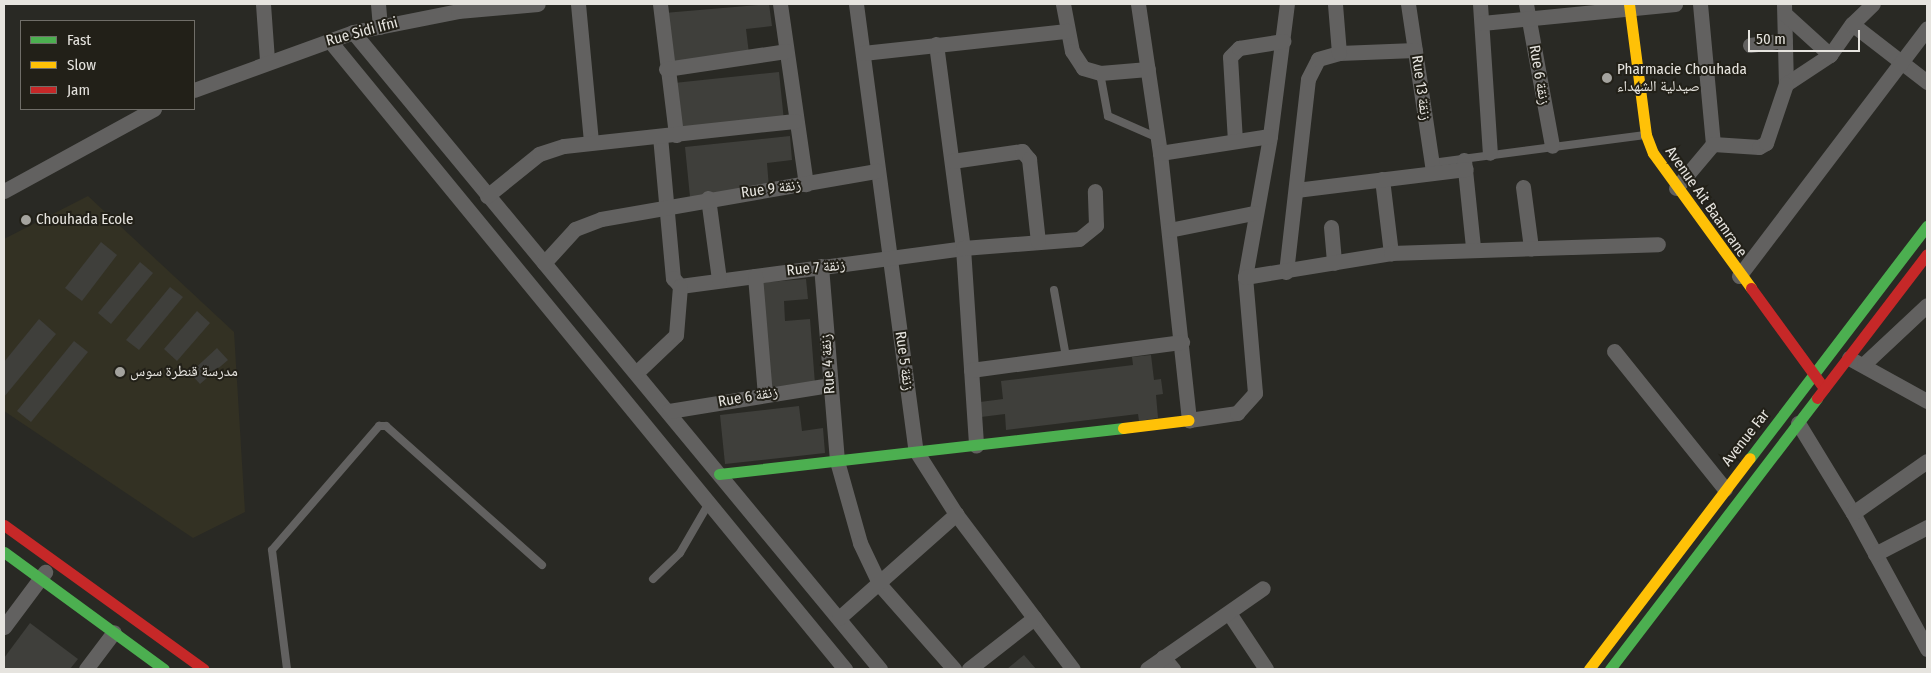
<!DOCTYPE html>
<html>
<head>
<meta charset="utf-8">
<style>
  body { margin:0 }
  #map { position:relative; width:1931px; height:673px; overflow:hidden; background:#292924; font-family:"Fira Sans Condensed","Noto Naskh Arabic",sans-serif }
  div>[style] { position:absolute }
  [style*='--x'] { left:calc(var(--x)*1px); top:calc(var(--y)*1px); width:calc(var(--w)*1px); rotate:calc(var(--a)*1deg) }
  .built>* { inset:0; background:#333123 }
  .building>* { inset:0; background:#3f3f3b }
  .lane>* { height:8px; margin:-4px; padding:0 4px; transform-origin:4px; border-radius:4px; background:#626160 }
  .street>* { height:15px; margin:-7.5px; padding:0 7.5px; transform-origin:7.5px; border-radius:7.5px; background:#626160 }
  .fast>* { height:11px; margin:-5.5px; padding:0 5.5px; transform-origin:5.5px; border-radius:5.5px; background:#4caf50 }
  .slow>* { height:11px; margin:-5.5px; padding:0 5.5px; transform-origin:5.5px; border-radius:5.5px; background:#ffc107 }
  .jam>* { height:11px; margin:-5.5px; padding:0 5.5px; transform-origin:5.5px; border-radius:5.5px; background:#c62828 }
  .dots>* { width:14px; height:14px; translate:-50% -50%; box-sizing:border-box; border:2px solid #222018; border-radius:50% }
  span { translate:-50% -50%; white-space:nowrap; text-align:center; line-height:1.15; -webkit-text-stroke:4px #222018; paint-order:stroke }
  .street-label { font-size:15px; color:#e6e4df }
  .poi-label { font-size:15px; color:#e6e4df }
  .left { translate:0 -50%; text-align:left }
  .frame { position:absolute; inset:0; border:5px solid #e6e4df; pointer-events:none }
  .legend { position:absolute; left:20px; top:20px; width:175px; height:90px; box-sizing:border-box; background:#222018; border:1px solid #706e68; margin:0; padding:6px 9px; list-style:none; font-size:15px; color:#e6e4df }
  .legend li { display:flex; align-items:center; gap:10px; height:25px }
  .legend b { width:25px; border:1px solid #706e68 }
  .scale { position:absolute; left:1748px; top:30px; width:112px; height:22px; box-sizing:border-box; border:2px solid #e6e4df; border-top:0; padding-left:6px; font-size:15px; line-height:18px; white-space:nowrap; color:#e6e4df; -webkit-text-stroke:4px #222018; paint-order:stroke }
</style>
</head>
<body>
<div id="map">
  <div class="built">
    <i style="clip-path:polygon(88px 196px,234px 332px,245px 512px,193px 538px,4px 411px,4px 239px)"></i>
  </div>
  <div class="building">
    <i style="clip-path:polygon(769px 4px,772px 26px,746px 29px,749px 54px,669px 62px,664px 13px)"></i>
    <i style="clip-path:polygon(779px 72px,784px 121px,679px 133px,674px 83px)"></i>
    <i style="clip-path:polygon(790px 136px,792px 160px,767px 163px,769px 188px,690px 197px,685px 147px)"></i>
    <i style="clip-path:polygon(101px 242px,117px 255px,82px 301px,65px 288px)"></i>
    <i style="clip-path:polygon(140px 262px,153px 273px,111px 324px,98px 313px)"></i>
    <i style="clip-path:polygon(806px 279px,808px 299px,784px 301px,785px 321px,810px 319px,815px 384px,766px 388px,757px 283px)"></i>
    <i style="clip-path:polygon(170px 287px,183px 297px,139px 350px,126px 340px)"></i>
    <i style="clip-path:polygon(197px 311px,210px 323px,177px 361px,164px 349px)"></i>
    <i style="clip-path:polygon(39px 319px,56px 334px,4px 397px,4px 362px)"></i>
    <i style="clip-path:polygon(74px 341px,88px 352px,31px 422px,17px 411px)"></i>
    <i style="clip-path:polygon(217px 348px,228px 360px,200px 384px,190px 373px)"></i>
    <i style="clip-path:polygon(1151px 355px,1154px 380px,1161px 379px,1163px 394px,1156px 395px,1158px 418px,1139px 421px,1138px 414px,1006px 430px,1005px 414px,981px 417px,980px 402px,1003px 399px,1001px 381px,1133px 365px,1132px 357px)"></i>
    <i style="clip-path:polygon(799px 406px,802px 431px,823px 428px,825px 453px,725px 464px,720px 415px)"></i>
    <i style="clip-path:polygon(30px 623px,78px 659px,70px 669px,4px 669px,4px 658px)"></i>
    <i style="clip-path:polygon(1024px 655px,1036px 669px,1007px 669px)"></i>
  </div>
  <div class="lane">
    <i style="--x:1100;--y:73;--w:44;--a:79.5"></i>
    <i style="--x:1108;--y:116;--w:55;--a:23.7"></i>
    <i style="--x:1432;--y:163;--w:215;--a:-7.5"></i>
    <i style="--x:1054;--y:290;--w:68;--a:79.8"></i>
    <i style="--x:653;--y:579;--w:37;--a:-44"></i>
    <i style="--x:680;--y:553;--w:58;--a:-59.9"></i>
    <i style="--x:287;--y:669;--w:120;--a:-97.2"></i>
    <i style="--x:272;--y:550;--w:164;--a:-49.2"></i>
    <i style="--x:379;--y:426;--w:7;--a:0"></i>
    <i style="--x:386;--y:426;--w:209;--a:41.7"></i>
  </div>
  <div class="street">
    <i style="--x:263;--y:4;--w:56;--a:85.9"></i>
    <i style="--x:378;--y:4;--w:23;--a:85"></i>
    <i style="--x:578;--y:4;--w:139;--a:84.6"></i>
    <i style="--x:660;--y:4;--w:132;--a:83"></i>
    <i style="--x:780;--y:4;--w:182;--a:81.8"></i>
    <i style="--x:856;--y:4;--w:451;--a:82.4"></i>
    <i style="--x:916;--y:451;--w:75;--a:57.6"></i>
    <i style="--x:956;--y:514;--w:194;--a:53"></i>
    <i style="--x:1063;--y:4;--w:48;--a:79.2"></i>
    <i style="--x:1072;--y:51;--w:20;--a:57"></i>
    <i style="--x:1083;--y:68;--w:18;--a:16"></i>
    <i style="--x:1100;--y:73;--w:48;--a:-4.8"></i>
    <i style="--x:1138;--y:4;--w:151;--a:81.6"></i>
    <i style="--x:1160;--y:153;--w:269;--a:83.8"></i>
    <i style="--x:1189;--y:420;--w:49;--a:-8.3"></i>
    <i style="--x:1237;--y:413;--w:27;--a:-48"></i>
    <i style="--x:1255;--y:393;--w:116;--a:-94.9"></i>
    <i style="--x:1245;--y:277;--w:143;--a:-79.9"></i>
    <i style="--x:1270;--y:136;--w:133;--a:-82.7"></i>
    <i style="--x:1408;--y:4;--w:170;--a:81.5"></i>
    <i style="--x:1480;--y:4;--w:149;--a:86.2"></i>
    <i style="--x:1526;--y:4;--w:144;--a:79.6"></i>
    <i style="--x:1700;--y:4;--w:141;--a:84.7"></i>
    <i style="--x:1784;--y:4;--w:80;--a:88.6"></i>
    <i style="--x:1786;--y:84;--w:53;--a:-33.4"></i>
    <i style="--x:1830;--y:55;--w:38;--a:-55"></i>
    <i style="--x:1852;--y:24;--w:95;--a:37.7"></i>
    <i style="--x:1785;--y:14;--w:61;--a:42.3"></i>
    <i style="--x:1482;--y:23;--w:194;--a:-5.6"></i>
    <i style="--x:1852;--y:24;--w:29;--a:-44"></i>
    <i style="--x:353;--y:32;--w:827;--a:50.4"></i>
    <i style="--x:329;--y:40;--w:814;--a:50.64"></i>
    <i style="--x:936;--y:44;--w:206;--a:82.5"></i>
    <i style="--x:963;--y:248;--w:198;--a:86.2"></i>
    <i style="--x:1750;--y:45;--w:35;--a:-8"></i>
    <i style="--x:863;--y:53;--w:205;--a:-6.2"></i>
    <i style="--x:1339;--y:53;--w:76;--a:-2.3"></i>
    <i style="--x:666;--y:69;--w:121;--a:-8.5"></i>
    <i style="--x:194;--y:90;--w:169;--a:-20"></i>
    <i style="--x:353;--y:32;--w:107;--a:-11.3"></i>
    <i style="--x:458;--y:11;--w:80;--a:-5"></i>
    <i style="--x:660;--y:136;--w:143;--a:84.8"></i>
    <i style="--x:673;--y:278;--w:11;--a:49"></i>
    <i style="--x:680;--y:286;--w:286;--a:-7.6"></i>
    <i style="--x:963;--y:248;--w:116;--a:-4.4"></i>
    <i style="--x:1079;--y:239;--w:22;--a:-39"></i>
    <i style="--x:1096;--y:225;--w:34;--a:-92"></i>
    <i style="--x:1235;--y:141;--w:84;--a:-93.4"></i>
    <i style="--x:1230;--y:57;--w:13;--a:-45"></i>
    <i style="--x:1239;--y:48;--w:45;--a:-9"></i>
    <i style="--x:1160;--y:153;--w:111;--a:-8.8"></i>
    <i style="--x:1464;--y:160;--w:87;--a:84.1"></i>
    <i style="--x:952;--y:161;--w:71;--a:-8.1"></i>
    <i style="--x:1022;--y:151;--w:11;--a:49"></i>
    <i style="--x:1029;--y:159;--w:83;--a:83.8"></i>
    <i style="--x:1382;--y:179;--w:75;--a:83.1"></i>
    <i style="--x:1523;--y:187;--w:62;--a:82.5"></i>
    <i style="--x:1676;--y:188;--w:57;--a:-49.9"></i>
    <i style="--x:1713;--y:144;--w:46;--a:3.7"></i>
    <i style="--x:1759;--y:147;--w:8;--a:-30"></i>
    <i style="--x:1766;--y:143;--w:62;--a:-71.3"></i>
    <i style="--x:1296;--y:190;--w:171;--a:-7"></i>
    <i style="--x:4;--y:191;--w:171;--a:-28.7"></i>
    <i style="--x:487;--y:196;--w:67;--a:-38.9"></i>
    <i style="--x:539;--y:154;--w:26;--a:-18"></i>
    <i style="--x:564;--y:146;--w:232;--a:-6.2"></i>
    <i style="--x:708;--y:198;--w:82;--a:82.3"></i>
    <i style="--x:1331;--y:227;--w:36;--a:85"></i>
    <i style="--x:1169;--y:230;--w:86;--a:-11.4"></i>
    <i style="--x:544;--y:263;--w:46;--a:-47.6"></i>
    <i style="--x:575;--y:229;--w:28;--a:-21"></i>
    <i style="--x:601;--y:219;--w:280;--a:-9.9"></i>
    <i style="--x:821;--y:266;--w:196;--a:85.3"></i>
    <i style="--x:837;--y:461;--w:85;--a:74.3"></i>
    <i style="--x:860;--y:543;--w:47;--a:64.5"></i>
    <i style="--x:880;--y:585;--w:112;--a:48.6"></i>
    <i style="--x:1286;--y:272;--w:194;--a:-83.5"></i>
    <i style="--x:1308;--y:79;--w:22;--a:-63"></i>
    <i style="--x:1318;--y:59;--w:22;--a:-16"></i>
    <i style="--x:1339;--y:53;--w:49;--a:-94.7"></i>
    <i style="--x:755;--y:276;--w:118;--a:85.2"></i>
    <i style="--x:1739;--y:276;--w:311;--a:-52.8"></i>
    <i style="--x:1245;--y:277;--w:148;--a:-9.3"></i>
    <i style="--x:1391;--y:253;--w:267;--a:-1.9"></i>
    <i style="--x:1614;--y:351;--w:177;--a:51.2"></i>
    <i style="--x:1849;--y:358;--w:89;--a:28.9"></i>
    <i style="--x:1864;--y:364;--w:86;--a:-43.1"></i>
    <i style="--x:971;--y:370;--w:213;--a:-7.6"></i>
    <i style="--x:636;--y:373;--w:55;--a:-43.5"></i>
    <i style="--x:676;--y:335;--w:49;--a:-85.3"></i>
    <i style="--x:669;--y:411;--w:162;--a:-9.2"></i>
    <i style="--x:1798;--y:423;--w:105;--a:58.6"></i>
    <i style="--x:1853;--y:513;--w:155;--a:61.4"></i>
    <i style="--x:1853;--y:513;--w:90;--a:-35.1"></i>
    <i style="--x:1875;--y:554;--w:59;--a:-27.4"></i>
    <i style="--x:1229;--y:613;--w:67;--a:56.5"></i>
    <i style="--x:839;--y:618;--w:157;--a:-41.6"></i>
    <i style="--x:4;--y:627;--w:69;--a:-53.3"></i>
    <i style="--x:1163;--y:657;--w:16;--a:50"></i>
    <i style="--x:86;--y:669;--w:46;--a:-52.9"></i>
    <i style="--x:969;--y:669;--w:83;--a:-38.1"></i>
    <i style="--x:1147;--y:669;--w:141;--a:-34.9"></i>
  </div>
  <div class="fast">
    <i style="--x:1750;--y:458;--w:292;--a:-52.7"></i>
    <i style="--x:719;--y:474;--w:407;--a:-6.5"></i>
    <i style="--x:4;--y:552;--w:198;--a:36.2"></i>
    <i style="--x:1610;--y:669;--w:341;--a:-52.6"></i>
  </div>
  <div class="slow">
    <i style="--x:1629;--y:4;--w:132;--a:82.6"></i>
    <i style="--x:1646;--y:135;--w:19;--a:69"></i>
    <i style="--x:1653;--y:153;--w:167;--a:54"></i>
    <i style="--x:1123;--y:428;--w:66;--a:-6.9"></i>
    <i style="--x:1589;--y:669;--w:265;--a:-52.7"></i>
  </div>
  <div class="jam">
    <i style="--x:1751;--y:288;--w:124;--a:53.9"></i>
    <i style="--x:1817;--y:398;--w:181;--a:-52.6"></i>
    <i style="--x:4;--y:525;--w:246;--a:35.8"></i>
  </div>
  <div class="dots">
    <i style="left:1607px;top:78px;background:#a4a39e"></i>
    <i style="left:26px;top:220px;background:#a4a39e"></i>
    <i style="left:120px;top:372px;background:#a4a39e"></i>
  </div>
  <div class="street-label">
    <span style="left:362px;top:32px;rotate:-15deg">Rue Sidi Ifni</span>
    <span style="left:1539px;top:75px;rotate:80deg">Rue 6 زنقة</span>
    <span style="left:1421px;top:88px;rotate:82deg">Rue 13 زنقة</span>
    <span style="left:771px;top:189px;rotate:-8deg">Rue 9 زنقة</span>
    <span style="left:1706px;top:202px;rotate:55deg">Avenue Ait Baamrane</span>
    <span style="left:816px;top:268px;rotate:-6deg">Rue 7 زنقة</span>
    <span style="left:904px;top:361px;rotate:82deg">Rue 5 زنقة</span>
    <span style="left:828px;top:364px;rotate:-94deg">Rue 4 زنقة</span>
    <span style="left:748px;top:397px;rotate:-10deg">Rue 6 زنقة</span>
    <span style="left:1746px;top:438px;rotate:-52deg">Avenue Far</span>
  </div>
  <div class="poi-label">
    <span class="left" style="left:1617px;top:78px">Pharmacie Chouhada<br>صيدلية الشهداء</span>
    <span class="left" style="left:36px;top:220px">Chouhada Ecole</span>
    <span class="left" style="left:130px;top:372px">مدرسة قنطرة سوس</span>
  </div>
  <div class="frame"></div>
  <ul class="legend">
  <li><b style="height:6px;background:#4caf50"></b>Fast</li>
  <li><b style="height:6px;background:#ffc107"></b>Slow</li>
  <li><b style="height:6px;background:#c62828"></b>Jam</li>
  </ul>
  <div class="scale">50 m</div>
</div>
</body>
</html>
